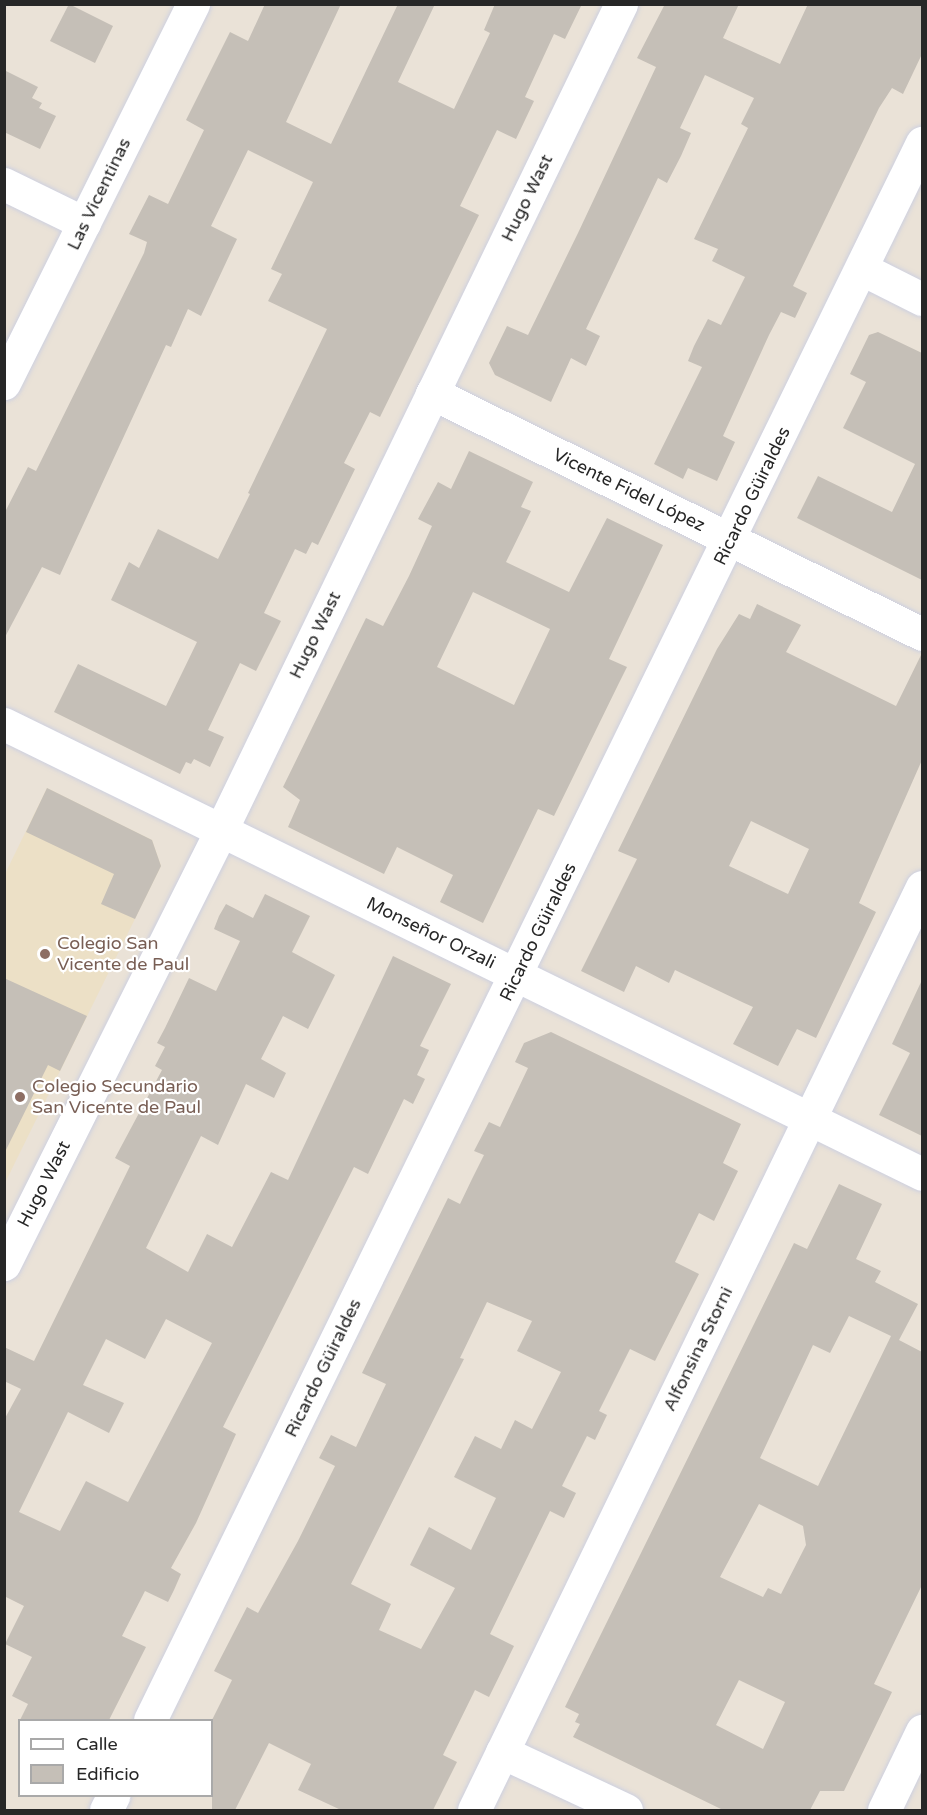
<!DOCTYPE html>
<html>
<head>
<meta charset="utf-8">
<style>
  body { margin:0 }
  #map { position:relative; width:927px; height:1815px; overflow:hidden; background:#eae2d7; font-family:"Varela Round",sans-serif }
  div>[style] { position:absolute }
  [style*='--x'] { left:calc(var(--x)*1px); top:calc(var(--y)*1px); width:calc(var(--w)*1px); rotate:calc(var(--a)*1deg) }
  .education>* { inset:0; background:#ece0c6 }
  .building>* { inset:0; background:#c5bfb7 }
  .roads { filter:drop-shadow(0 0 2px #cdd0e0) drop-shadow(0 0 2px #cdd0e0) }
  .minor>* { height:33px; margin:-16.5px; padding:0 16.5px; transform-origin:16.5px; border-radius:16.5px; background:#fff }
  .dots>* { width:16px; height:16px; translate:-50% -50%; box-sizing:border-box; border:3px solid #fff; border-radius:50% }
  span { translate:-50% -50%; white-space:nowrap; text-align:center; line-height:1.15; -webkit-text-stroke:4.5px #fff; paint-order:stroke }
  .street-label { font-size:18px; color:#272727 }
  .education-label { font-size:18px; color:#785e54 }
  .left { translate:0 -50%; text-align:left }
  .frame { position:absolute; inset:0; border:6px solid #272727; pointer-events:none }
  .legend { position:absolute; left:18px; top:1719px; width:195px; height:78px; box-sizing:border-box; background:#fff; border:2px solid #a9a9a9; margin:0; padding:8px 10px; list-style:none; font-size:18px; color:#272727 }
  .legend li { display:flex; align-items:center; gap:12px; height:30px }
  .legend b { width:30px; border:2px solid #a9a9a9 }
</style>
</head>
<body>
<div id="map">
  <div class="education">
    <i style="clip-path:polygon(47px 788px,152px 840px,161px 866px,5px 1183px,4px 876px)"></i>
  </div>
  <div class="building">
    <i style="clip-path:polygon(69px 4px,113px 26px,95px 63px,50px 41px)"></i>
    <i style="clip-path:polygon(265px 4px,341px 4px,286px 122px,331px 144px,398px 4px,435px 4px,398px 82px,454px 109px,490px 33px,484px 30px,495px 4px,582px 4px,565px 39px,554px 34px,525px 97px,534px 101px,516px 139px,497px 130px,460px 206px,479px 215px,380px 417px,370px 412px,344px 463px,355px 469px,318px 545px,312px 542px,306px 554px,295px 549px,264px 613px,281px 621px,256px 671px,240px 663px,208px 730px,224px 737px,210px 767px,194px 759px,191px 764px,186px 762px,180px 774px,54px 712px,78px 664px,166px 706px,197px 642px,111px 600px,129px 562px,139px 568px,158px 529px,218px 559px,250px 494px,248px 493px,327px 329px,268px 301px,282px 274px,271px 269px,313px 182px,248px 150px,211px 226px,237px 239px,201px 316px,188px 309px,171px 347px,166px 345px,60px 575px,42px 567px,4px 639px,4px 514px,28px 467px,36px 471px,144px 253px,147px 242px,129px 234px,149px 195px,168px 204px,204px 130px,186px 120px,230px 32px,248px 41px)"></i>
    <i style="clip-path:polygon(665px 4px,739px 4px,723px 38px,780px 64px,808px 4px,922px 4px,922px 54px,903px 94px,892px 88px,879px 108px,823px 224px,793px 286px,807px 293px,795px 318px,781px 312px,769px 335px,723px 436px,735px 442px,717px 481px,688px 468px,683px 479px,654px 464px,702px 367px,688px 361px,694px 346px,708px 319px,721px 325px,745px 277px,712px 261px,718px 249px,694px 239px,748px 128px,741px 124px,754px 98px,705px 75px,680px 128px,691px 133px,681px 156px,667px 183px,658px 178px,586px 329px,600px 336px,586px 366px,571px 358px,551px 402px,495px 375px,489px 363px,507px 326px,528px 335px,578px 233px,656px 67px,637px 58px)"></i>
    <i style="clip-path:polygon(4px 70px,38px 87px,32px 98px,42px 103px,39px 108px,56px 116px,40px 149px,4px 132px)"></i>
    <i style="clip-path:polygon(878px 332px,922px 353px,922px 580px,797px 518px,818px 476px,892px 512px,915px 464px,843px 428px,866px 382px,850px 374px,869px 335px)"></i>
    <i style="clip-path:polygon(evenodd,469px 451px,533px 482px,521px 507px,531px 511px,506px 562px,569px 592px,607px 518px,663px 545px,609px 659px,627px 667px,618px 685px,554px 816px,538px 809px,483px 923px,440px 902px,453px 875px,397px 847px,384px 874px,288px 827px,300px 800px,283px 787px,366px 618px,383px 626px,409px 576px,432px 526px,418px 519px,438px 482px,451px 489px,469px 451px,473px 592px,550px 629px,514px 705px,437px 667px,473px 592px)"></i>
    <i style="clip-path:polygon(evenodd,757px 604px,801px 625px,786px 652px,896px 706px,922px 653px,922px 760px,859px 903px,876px 912px,816px 1038px,797px 1029px,778px 1066px,733px 1044px,753px 1007px,742px 1002px,675px 970px,669px 983px,636px 966px,624px 992px,581px 971px,637px 859px,618px 851px,717px 649px,739px 614px,750px 619px,757px 604px,751px 821px,809px 849px,788px 894px,729px 866px,751px 821px)"></i>
    <i style="clip-path:polygon(47px 788px,152px 840px,161px 866px,135px 919px,101px 904px,114px 874px,26px 832px)"></i>
    <i style="clip-path:polygon(evenodd,265px 894px,310px 916px,292px 952px,335px 975px,308px 1029px,283px 1016px,261px 1059px,286px 1073px,274px 1098px,246px 1084px,218px 1145px,201px 1136px,146px 1248px,188px 1272px,207px 1234px,232px 1247px,271px 1172px,288px 1180px,393px 956px,451px 984px,420px 1046px,429px 1050px,417px 1075px,425px 1079px,413px 1104px,404px 1099px,368px 1174px,354px 1167px,223px 1427px,236px 1434px,196px 1523px,171px 1568px,181px 1574px,174px 1590px,168px 1602px,145px 1591px,122px 1636px,146px 1647px,109px 1720px,20px 1720px,28px 1704px,12px 1696px,32px 1657px,5px 1644px,24px 1606px,4px 1596px,4px 1420px,21px 1389px,4px 1381px,4px 1347px,34px 1361px,130px 1166px,115px 1158px,162px 1070px,155px 1066px,165px 1047px,157px 1043px,165px 1028px,189px 978px,216px 991px,240px 941px,214px 929px,219px 916px,226px 904px,253px 918px,265px 894px,166px 1319px,212px 1343px,128px 1502px,86px 1481px,60px 1531px,19px 1512px,68px 1412px,109px 1433px,124px 1403px,83px 1385px,106px 1339px,145px 1359px,166px 1319px)"></i>
    <i style="clip-path:polygon(4px 978px,87px 1016px,60px 1071px,48px 1065px,4px 1154px)"></i>
    <i style="clip-path:polygon(922px 980px,922px 1136px,879px 1115px,910px 1053px,892px 1044px)"></i>
    <i style="clip-path:polygon(evenodd,551px 1032px,741px 1124px,723px 1163px,738px 1171px,714px 1221px,699px 1213px,675px 1262px,699px 1274px,655px 1361px,630px 1349px,599px 1411px,607px 1415px,595px 1440px,587px 1436px,562px 1486px,576px 1493px,564px 1518px,550px 1511px,490px 1634px,514px 1646px,489px 1697px,475px 1690px,443px 1755px,457px 1762px,433px 1810px,341px 1810px,298px 1790px,311px 1764px,269px 1743px,235px 1810px,212px 1810px,212px 1720px,232px 1680px,214px 1671px,247px 1607px,258px 1613px,298px 1541px,335px 1466px,319px 1458px,331px 1435px,356px 1447px,386px 1384px,362px 1373px,448px 1198px,460px 1204px,472px 1179px,484px 1155px,474px 1151px,489px 1122px,500px 1127px,528px 1068px,515px 1062px,524px 1043px,551px 1032px,487px 1302px,532px 1321px,517px 1351px,561px 1372px,532px 1429px,515px 1420px,501px 1449px,475px 1436px,454px 1477px,496px 1498px,471px 1550px,429px 1527px,410px 1565px,455px 1588px,421px 1649px,379px 1630px,391px 1604px,351px 1584px,464px 1359px,460px 1358px,487px 1302px)"></i>
    <i style="clip-path:polygon(evenodd,839px 1184px,882px 1204px,856px 1259px,881px 1271px,875px 1282px,918px 1304px,899px 1340px,922px 1352px,922px 1585px,874px 1684px,892px 1692px,844px 1791px,820px 1791px,810px 1810px,723px 1810px,573px 1737px,580px 1724px,575px 1722px,579px 1714px,565px 1707px,794px 1243px,807px 1249px,839px 1184px,849px 1316px,891px 1336px,818px 1486px,760px 1458px,813px 1345px,830px 1353px,849px 1316px,839px 1184px,759px 1504px,803px 1526px,806px 1545px,781px 1594px,768px 1588px,763px 1597px,720px 1577px,759px 1504px,839px 1184px,739px 1680px,785px 1702px,763px 1749px,716px 1725px,739px 1680px)"></i>
  </div>
  <div class="roads">
    <div class="minor">
      <i style="--x:4;--y:184;--w:89;--a:26"></i>
      <i style="--x:862;--y:269;--w:67;--a:26.6"></i>
      <i style="--x:4;--y:383;--w:424;--a:-63.5"></i>
      <i style="--x:432;--y:393;--w:546;--a:26.19"></i>
      <i style="--x:4;--y:724;--w:1022;--a:26.11"></i>
      <i style="--x:4;--y:1264;--w:485;--a:-63.4"></i>
      <i style="--x:221;--y:830;--w:918;--a:-64.16"></i>
      <i style="--x:150;--y:1720;--w:1756;--a:-63.92"></i>
      <i style="--x:502;--y:1752;--w:137;--a:25.1"></i>
      <i style="--x:106;--y:1810;--w:16;--a:-63"></i>
      <i style="--x:474;--y:1810;--w:1026;--a:-64.11"></i>
      <i style="--x:884;--y:1810;--w:88;--a:-64.3"></i>
    </div>
  </div>
  <div class="dots">
    <i style="left:45px;top:954px;background:#8d6e63"></i>
    <i style="left:20px;top:1097px;background:#8d6e63"></i>
  </div>
  <div class="street-label">
    <span style="left:99px;top:194px;rotate:-64deg">Las Vicentinas</span>
    <span style="left:527px;top:198px;rotate:-64deg">Hugo Wast</span>
    <span style="left:629px;top:490px;rotate:26deg">Vicente Fidel López</span>
    <span style="left:752px;top:496px;rotate:-64deg">Ricardo Güiraldes</span>
    <span style="left:315px;top:635px;rotate:-64deg">Hugo Wast</span>
    <span style="left:538px;top:932px;rotate:-64deg">Ricardo Güiraldes</span>
    <span style="left:431px;top:933px;rotate:26deg">Monseñor Orzali</span>
    <span style="left:44px;top:1184px;rotate:-63deg">Hugo Wast</span>
    <span style="left:698px;top:1349px;rotate:-64deg">Alfonsina Storni</span>
    <span style="left:323px;top:1368px;rotate:-64deg">Ricardo Güiraldes</span>
  </div>
  <div class="education-label">
    <span class="left" style="left:57px;top:954px">Colegio San<br>Vicente de Paul</span>
    <span class="left" style="left:32px;top:1097px">Colegio Secundario<br>San Vicente de Paul</span>
  </div>
  <div class="frame"></div>
  <ul class="legend">
  <li><b style="height:8px;background:#fff"></b>Calle</li>
  <li><b style="height:16px;background:#c5bfb7"></b>Edificio</li>
  </ul>
</div>
</body>
</html>
